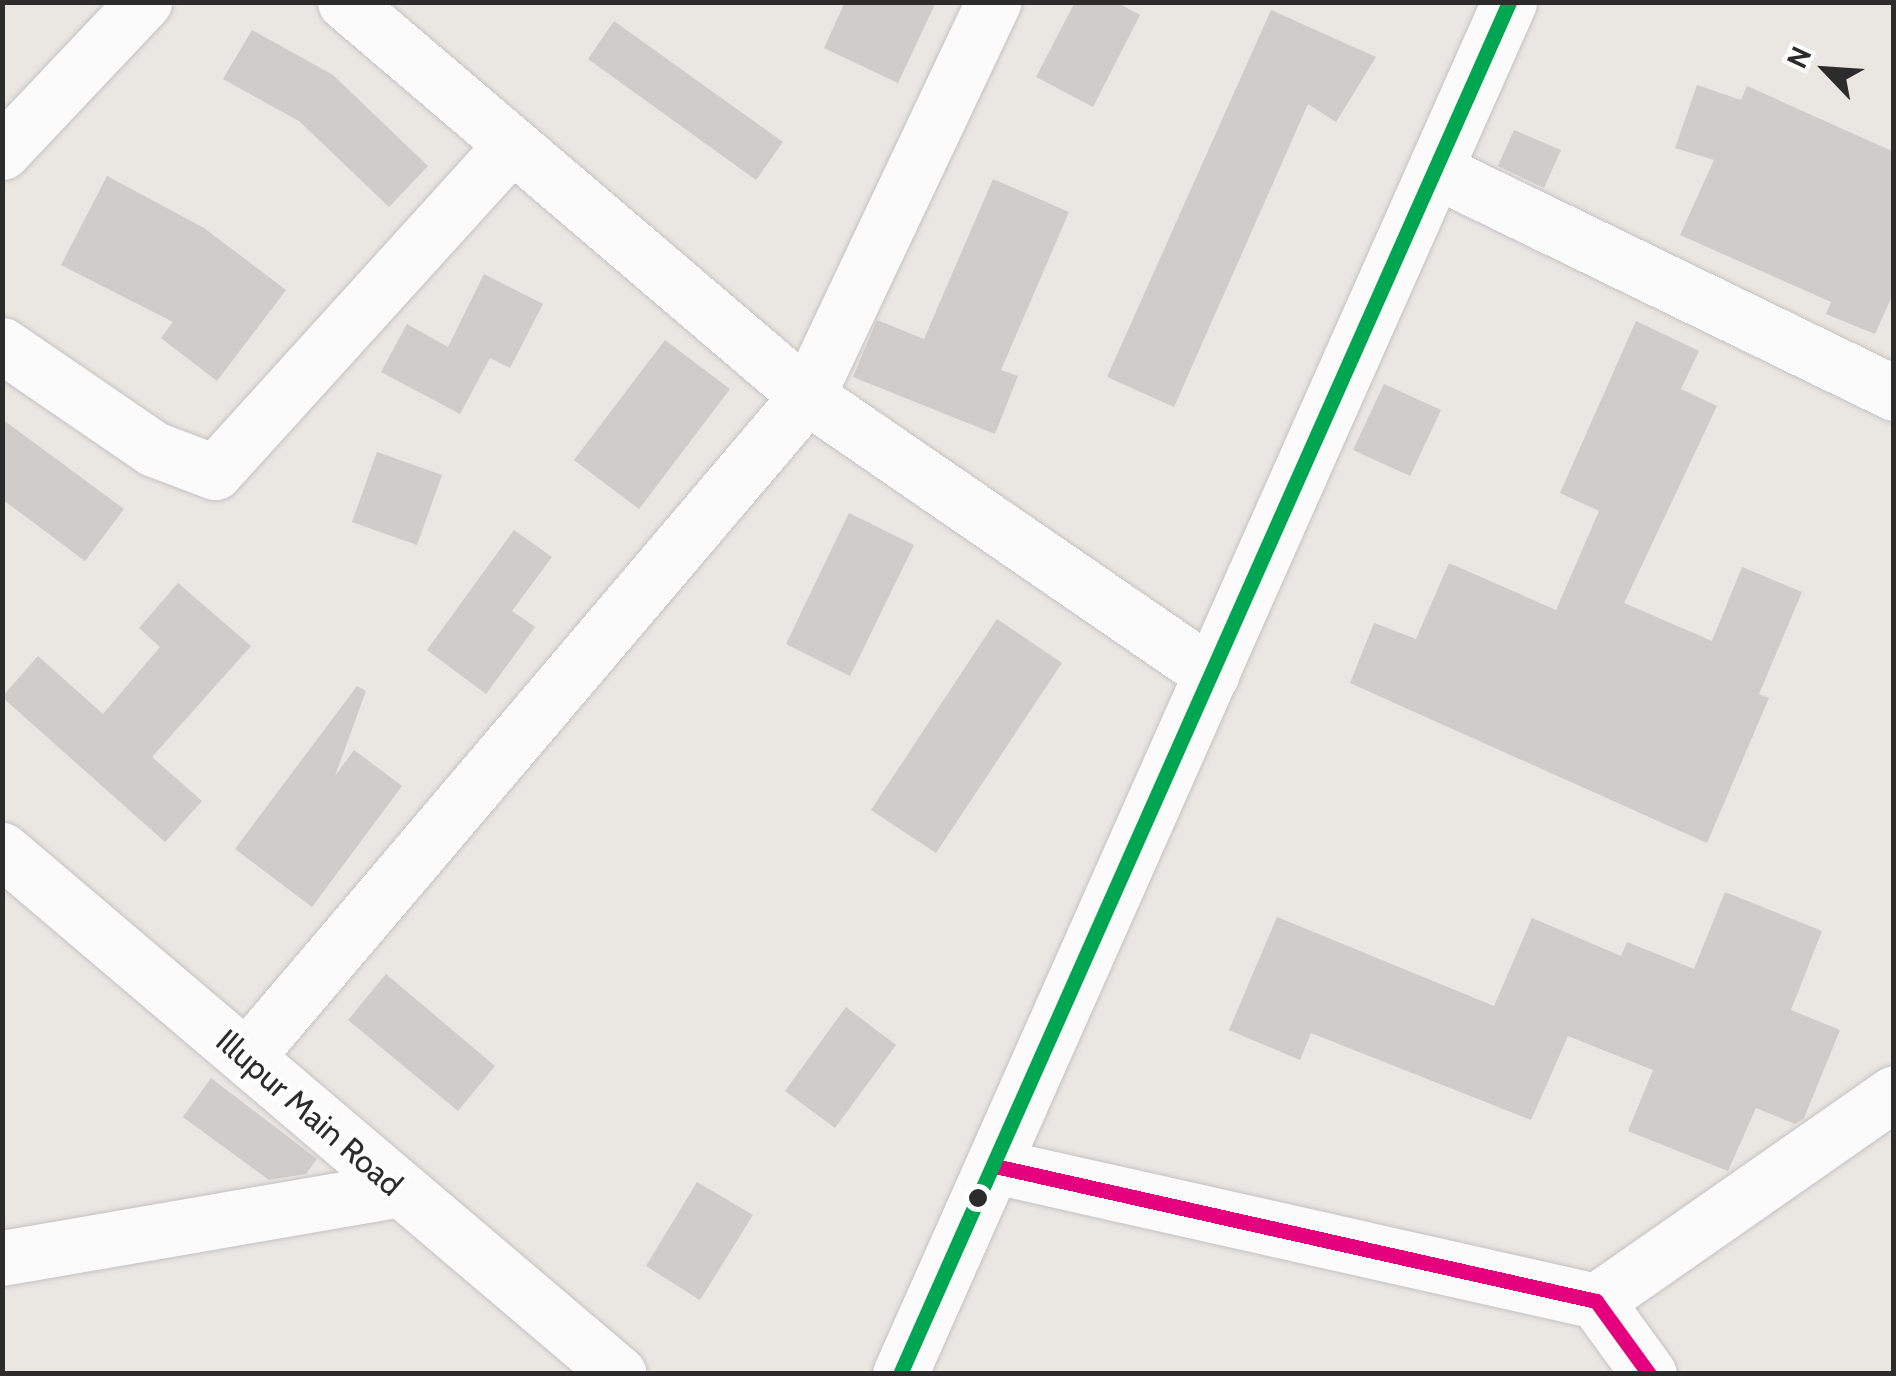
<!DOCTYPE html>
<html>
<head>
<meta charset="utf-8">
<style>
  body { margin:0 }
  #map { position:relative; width:1896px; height:1376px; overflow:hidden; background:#eae6e2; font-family:Cabin,sans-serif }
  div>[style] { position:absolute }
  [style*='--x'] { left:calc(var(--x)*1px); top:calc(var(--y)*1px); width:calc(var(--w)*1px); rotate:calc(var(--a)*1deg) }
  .building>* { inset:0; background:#cfccc9 }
  .roads { filter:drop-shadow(0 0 2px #c4c2c2) drop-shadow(0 0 2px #c4c2c2) }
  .minor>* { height:55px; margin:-27.5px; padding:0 27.5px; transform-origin:27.5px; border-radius:27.5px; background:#fcfbfb }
  .tertiary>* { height:55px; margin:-27.5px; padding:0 27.5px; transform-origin:27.5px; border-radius:27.5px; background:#fcfbfb }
  .bus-1>* { height:15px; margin:-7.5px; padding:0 7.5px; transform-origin:7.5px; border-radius:7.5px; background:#e5007d }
  .bus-2>* { height:15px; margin:-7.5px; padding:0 7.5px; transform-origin:7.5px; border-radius:7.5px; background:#00a651 }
  .dots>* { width:28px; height:28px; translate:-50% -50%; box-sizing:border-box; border:5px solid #fff; border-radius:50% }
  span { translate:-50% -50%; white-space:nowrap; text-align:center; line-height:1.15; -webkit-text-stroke:8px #fff; paint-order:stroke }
  .street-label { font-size:32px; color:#2c2c2c }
  .frame { position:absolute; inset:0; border:5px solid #2c2c2c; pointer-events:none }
  .north { position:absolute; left:1776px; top:20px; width:100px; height:100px; -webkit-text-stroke:8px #fff; paint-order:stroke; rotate:295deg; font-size:28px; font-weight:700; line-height:40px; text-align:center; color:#2c2c2c }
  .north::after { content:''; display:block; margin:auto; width:35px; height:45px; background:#2c2c2c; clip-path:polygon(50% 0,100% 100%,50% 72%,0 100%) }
</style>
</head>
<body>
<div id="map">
  <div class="building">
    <i style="clip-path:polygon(845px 2px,936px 2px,898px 83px,824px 48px)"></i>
    <i style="clip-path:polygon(1075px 2px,1116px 2px,1140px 15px,1093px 107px,1036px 77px)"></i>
    <i style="clip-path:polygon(1271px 10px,1376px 57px,1336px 122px,1308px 104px,1174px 407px,1107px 377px)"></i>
    <i style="clip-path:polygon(614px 21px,783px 142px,756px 180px,588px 59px)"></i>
    <i style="clip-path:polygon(252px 30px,333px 75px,428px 166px,389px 207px,299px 121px,223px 79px)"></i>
    <i style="clip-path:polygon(1697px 85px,1741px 100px,1747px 86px,1894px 152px,1894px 292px,1875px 334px,1826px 314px,1831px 302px,1680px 235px,1714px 160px,1675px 148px)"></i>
    <i style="clip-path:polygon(1514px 130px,1561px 150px,1544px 188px,1498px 166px)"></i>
    <i style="clip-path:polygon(107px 176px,204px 228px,286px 290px,217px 381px,161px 338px,173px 322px,61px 265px)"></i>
    <i style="clip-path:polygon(993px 179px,1069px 212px,1001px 370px,1018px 376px,995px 434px,853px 377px,877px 320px,924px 339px)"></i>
    <i style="clip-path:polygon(484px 274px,543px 304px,510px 368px,490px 358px,460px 414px,381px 372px,407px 324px,448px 347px)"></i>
    <i style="clip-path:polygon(1636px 321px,1699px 351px,1681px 389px,1717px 406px,1624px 603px,1712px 641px,1742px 567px,1802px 592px,1759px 694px,1769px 698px,1707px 843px,1350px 683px,1374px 623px,1416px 639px,1449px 563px,1556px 610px,1599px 511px,1560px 493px)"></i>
    <i style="clip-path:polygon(665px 340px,730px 389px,639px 509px,574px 460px)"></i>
    <i style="clip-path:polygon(1384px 384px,1441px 410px,1410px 476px,1353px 450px)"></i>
    <i style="clip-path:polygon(2px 419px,124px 509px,85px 561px,2px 499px)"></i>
    <i style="clip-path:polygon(377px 452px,442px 475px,417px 545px,352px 522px)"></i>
    <i style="clip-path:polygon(849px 513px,914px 545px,850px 676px,786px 644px)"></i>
    <i style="clip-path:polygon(514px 530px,552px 557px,512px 611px,535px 627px,486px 694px,427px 650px)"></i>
    <i style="clip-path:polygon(178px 583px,251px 646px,152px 757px,202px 801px,165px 842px,2px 697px,38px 656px,103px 714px,160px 647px,139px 628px)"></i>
    <i style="clip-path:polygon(997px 619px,1062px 663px,936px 853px,871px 810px)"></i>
    <i style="clip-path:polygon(357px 686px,366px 691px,335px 776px,354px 750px,402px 786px,312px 907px,235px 849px)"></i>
    <i style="clip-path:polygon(1725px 892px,1822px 931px,1791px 1010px,1840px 1030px,1804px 1118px,1795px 1124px,1756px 1108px,1728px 1171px,1628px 1131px,1653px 1070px,1568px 1036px,1531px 1120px,1311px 1033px,1300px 1060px,1229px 1030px,1277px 917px,1494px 1006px,1532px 918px,1621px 956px,1627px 942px,1694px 969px)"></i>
    <i style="clip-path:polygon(386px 974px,495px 1066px,458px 1111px,348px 1020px)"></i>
    <i style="clip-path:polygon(846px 1007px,896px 1045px,835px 1128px,785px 1091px)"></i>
    <i style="clip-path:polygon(211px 1078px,317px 1159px,306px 1174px,269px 1180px,183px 1117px)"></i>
    <i style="clip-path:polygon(697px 1182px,753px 1215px,700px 1300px,646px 1266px)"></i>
  </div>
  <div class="roads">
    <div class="minor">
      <i style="--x:345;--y:2;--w:607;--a:40.46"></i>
      <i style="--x:807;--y:396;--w:491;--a:34.5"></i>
      <i style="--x:2;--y:152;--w:207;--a:-46.6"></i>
      <i style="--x:1435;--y:170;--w:510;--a:25.91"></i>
      <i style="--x:2;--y:345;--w:184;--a:34.4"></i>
      <i style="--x:154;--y:449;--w:65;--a:20.7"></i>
      <i style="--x:215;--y:472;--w:442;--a:-47.8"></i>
      <i style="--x:2;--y:850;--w:809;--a:40.34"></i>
      <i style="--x:246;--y:1057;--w:867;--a:-49.68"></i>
      <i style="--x:807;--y:396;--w:436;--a:-64.7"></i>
      <i style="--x:995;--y:1166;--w:616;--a:12.66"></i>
      <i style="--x:1596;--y:1301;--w:90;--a:54"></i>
      <i style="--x:2;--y:1258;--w:401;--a:-9.8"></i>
      <i style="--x:1596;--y:1301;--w:363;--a:-34.9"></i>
    </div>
    <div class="tertiary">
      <i style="--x:900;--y:1374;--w:1501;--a:-66.06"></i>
    </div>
  </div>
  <div class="bus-1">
    <i style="--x:995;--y:1166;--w:616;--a:12.66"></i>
    <i style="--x:1596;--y:1301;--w:90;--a:54"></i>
  </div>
  <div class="bus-2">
    <i style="--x:900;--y:1374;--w:1501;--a:-66.06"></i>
  </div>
  <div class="dots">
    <i style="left:978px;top:1198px;background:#2c2c2c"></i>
  </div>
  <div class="street-label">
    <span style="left:309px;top:1113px;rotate:41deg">Illupur Main Road</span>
  </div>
  <div class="frame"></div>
  <div class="north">N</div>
</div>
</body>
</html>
